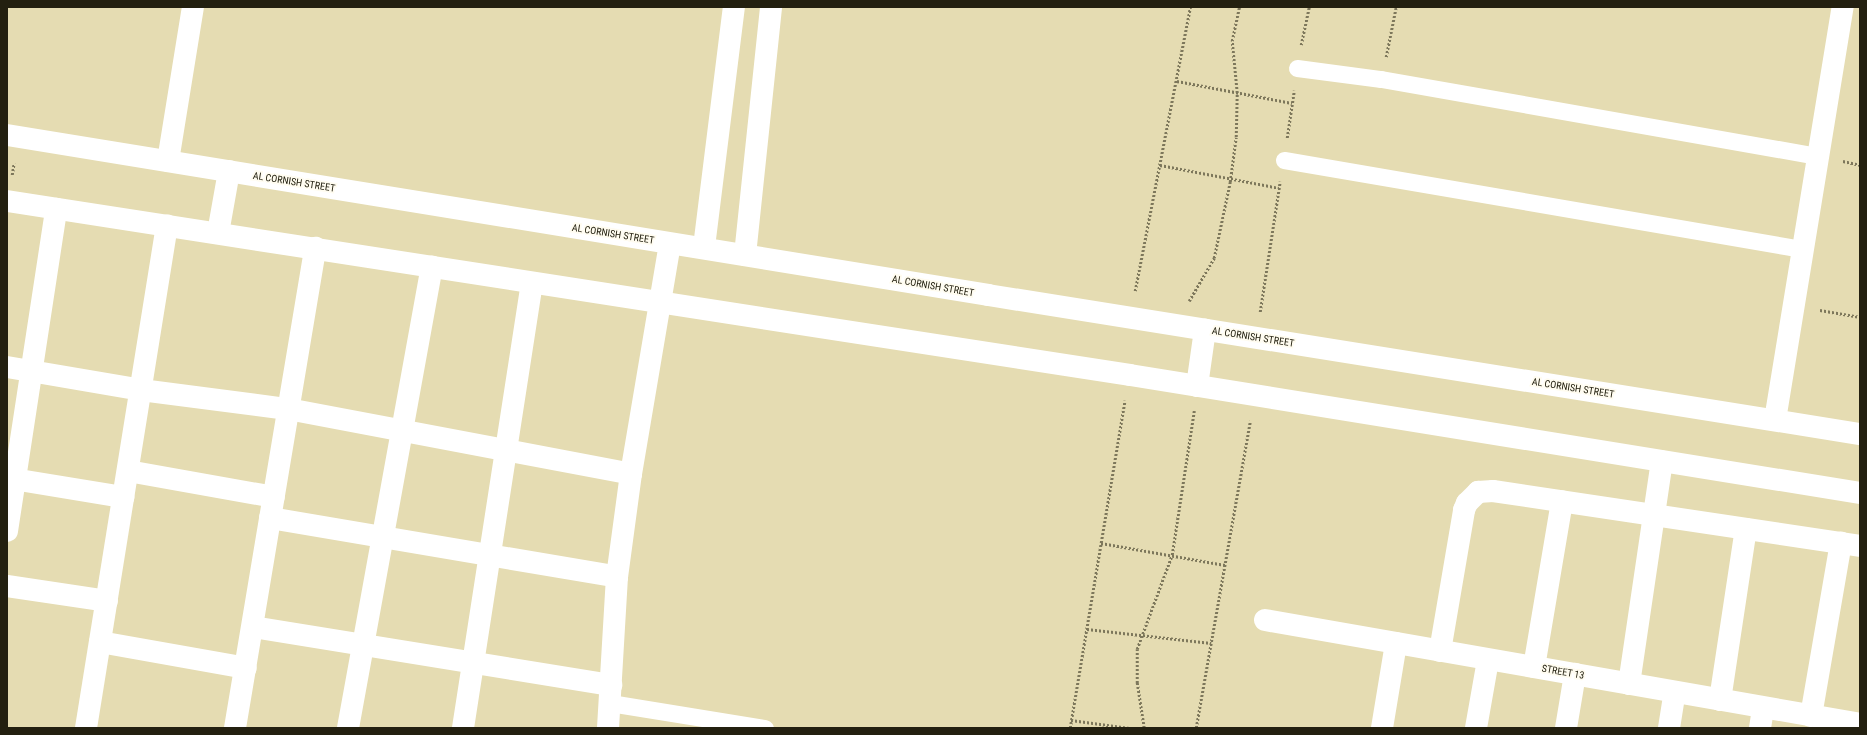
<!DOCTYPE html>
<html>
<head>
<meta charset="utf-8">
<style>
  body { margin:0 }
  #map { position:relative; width:1867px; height:735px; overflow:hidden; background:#e5dcb2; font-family:"Roboto Condensed",sans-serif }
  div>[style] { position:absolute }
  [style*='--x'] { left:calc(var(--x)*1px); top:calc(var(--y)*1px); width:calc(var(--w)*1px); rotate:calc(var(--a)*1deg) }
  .path>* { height:2.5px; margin-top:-1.25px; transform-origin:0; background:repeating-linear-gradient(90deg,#7d775b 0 2px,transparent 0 4px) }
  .service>* { height:17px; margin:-8.5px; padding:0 8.5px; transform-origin:8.5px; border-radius:8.5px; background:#fff }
  .minor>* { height:22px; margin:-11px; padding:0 11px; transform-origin:11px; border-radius:11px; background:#fff }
  .secondary>* { height:22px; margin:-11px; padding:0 11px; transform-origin:11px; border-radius:11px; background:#fff }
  span { translate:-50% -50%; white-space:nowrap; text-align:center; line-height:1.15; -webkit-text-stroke:3.5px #fffcf0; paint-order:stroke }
  .street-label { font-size:10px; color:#232010 }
  .frame { position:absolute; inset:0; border:8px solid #232010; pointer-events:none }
</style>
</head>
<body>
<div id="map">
  <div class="path">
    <i style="--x:1301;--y:45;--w:39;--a:-78"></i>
    <i style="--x:1386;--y:57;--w:51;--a:-78.7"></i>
    <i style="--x:1177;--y:81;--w:117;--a:10.8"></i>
    <i style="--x:1287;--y:138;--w:48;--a:-81.5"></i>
    <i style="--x:1843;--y:161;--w:17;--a:13"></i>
    <i style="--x:1160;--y:165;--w:121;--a:10.9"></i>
    <i style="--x:12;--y:175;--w:12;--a:-81"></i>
    <i style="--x:1135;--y:291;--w:289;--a:-79"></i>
    <i style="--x:1189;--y:301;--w:50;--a:-59.8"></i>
    <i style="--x:1214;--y:258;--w:78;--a:-78.1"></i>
    <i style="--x:1230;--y:182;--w:45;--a:-82.4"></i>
    <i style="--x:1236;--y:137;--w:44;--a:-88.7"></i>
    <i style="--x:1237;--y:93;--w:52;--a:-95.5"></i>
    <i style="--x:1232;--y:41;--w:35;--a:-78"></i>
    <i style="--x:1820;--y:310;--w:41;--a:9.9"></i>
    <i style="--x:1260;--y:312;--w:132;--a:-81.3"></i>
    <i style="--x:1101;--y:543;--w:126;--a:10.1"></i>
    <i style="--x:1087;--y:629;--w:125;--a:6.4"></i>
    <i style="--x:1071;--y:720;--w:59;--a:7.9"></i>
    <i style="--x:1070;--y:728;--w:332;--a:-80.5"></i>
    <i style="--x:1144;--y:728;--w:46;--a:-98.8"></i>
    <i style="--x:1137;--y:683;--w:34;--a:-90"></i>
    <i style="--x:1137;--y:649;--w:100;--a:-69.6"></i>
    <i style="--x:1172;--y:555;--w:146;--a:-81.3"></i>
    <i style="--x:1196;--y:728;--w:312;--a:-80"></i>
  </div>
  <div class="service">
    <i style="--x:1297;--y:68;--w:85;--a:7.5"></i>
    <i style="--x:1381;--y:79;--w:445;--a:10"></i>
    <i style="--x:1284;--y:160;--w:526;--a:9.75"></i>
    <i style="--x:610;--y:703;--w:157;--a:9.2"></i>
  </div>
  <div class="minor">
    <i style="--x:704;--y:247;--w:242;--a:-82.9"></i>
    <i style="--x:745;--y:255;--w:249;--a:-84"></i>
    <i style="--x:7;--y:367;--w:136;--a:9.7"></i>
    <i style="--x:141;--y:390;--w:148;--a:7.4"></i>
    <i style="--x:288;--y:409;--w:349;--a:10.7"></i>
    <i style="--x:1775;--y:420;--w:419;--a:-80.7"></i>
    <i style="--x:128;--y:471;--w:148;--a:10.1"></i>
    <i style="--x:7;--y:478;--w:118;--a:9.3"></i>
    <i style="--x:270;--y:518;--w:352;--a:9.6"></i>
    <i style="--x:7;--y:531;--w:326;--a:-81.3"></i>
    <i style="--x:7;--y:586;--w:101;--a:8.5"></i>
    <i style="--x:1265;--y:620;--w:604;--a:9.91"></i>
    <i style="--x:253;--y:627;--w:363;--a:9.2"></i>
    <i style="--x:100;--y:642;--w:148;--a:10.1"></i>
    <i style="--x:1440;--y:651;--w:143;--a:-80.3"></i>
    <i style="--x:1464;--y:510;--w:8;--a:-67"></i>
    <i style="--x:1467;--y:503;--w:16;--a:-45"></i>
    <i style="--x:1478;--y:492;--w:15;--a:-4"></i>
    <i style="--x:1493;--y:491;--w:371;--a:8.5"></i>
    <i style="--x:1534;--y:667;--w:168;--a:-80.4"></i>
    <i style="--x:1629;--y:684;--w:225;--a:-81.6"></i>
    <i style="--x:1720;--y:700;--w:173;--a:-81.4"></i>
    <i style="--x:1811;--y:716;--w:176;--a:-80.2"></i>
    <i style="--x:86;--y:728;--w:509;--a:-80.85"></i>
    <i style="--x:235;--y:728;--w:487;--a:-80.5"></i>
    <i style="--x:348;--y:728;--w:469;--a:-79.7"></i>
    <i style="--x:463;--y:728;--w:450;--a:-81.2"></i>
    <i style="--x:608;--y:728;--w:151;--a:-86.6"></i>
    <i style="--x:617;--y:577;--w:104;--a:-82.3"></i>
    <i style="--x:631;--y:474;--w:233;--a:-80.4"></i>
    <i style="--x:1382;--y:728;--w:86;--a:-80.6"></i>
    <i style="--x:1476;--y:728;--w:69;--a:-80"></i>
    <i style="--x:1566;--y:728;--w:55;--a:-80.5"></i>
    <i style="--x:1669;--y:728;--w:36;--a:-81"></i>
    <i style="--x:1760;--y:728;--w:20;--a:-81"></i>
  </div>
  <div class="secondary">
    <i style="--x:7;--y:135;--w:994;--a:9.26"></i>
    <i style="--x:988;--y:295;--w:883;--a:9.06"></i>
    <i style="--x:168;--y:161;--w:156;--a:-80.8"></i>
    <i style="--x:7;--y:201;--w:1136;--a:8.81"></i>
    <i style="--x:1130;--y:375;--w:739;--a:9.18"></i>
    <i style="--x:218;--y:233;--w:63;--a:-79.9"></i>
    <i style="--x:1197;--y:386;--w:57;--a:-81.9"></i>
  </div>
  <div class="street-label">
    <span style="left:294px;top:182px;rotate:9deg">AL CORNISH STREET</span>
    <span style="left:613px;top:234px;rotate:9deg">AL CORNISH STREET</span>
    <span style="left:933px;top:286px;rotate:10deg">AL CORNISH STREET</span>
    <span style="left:1253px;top:337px;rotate:9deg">AL CORNISH STREET</span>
    <span style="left:1573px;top:388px;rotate:9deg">AL CORNISH STREET</span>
    <span style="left:1563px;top:672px;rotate:10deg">STREET 13</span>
  </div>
  <div class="frame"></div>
</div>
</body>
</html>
